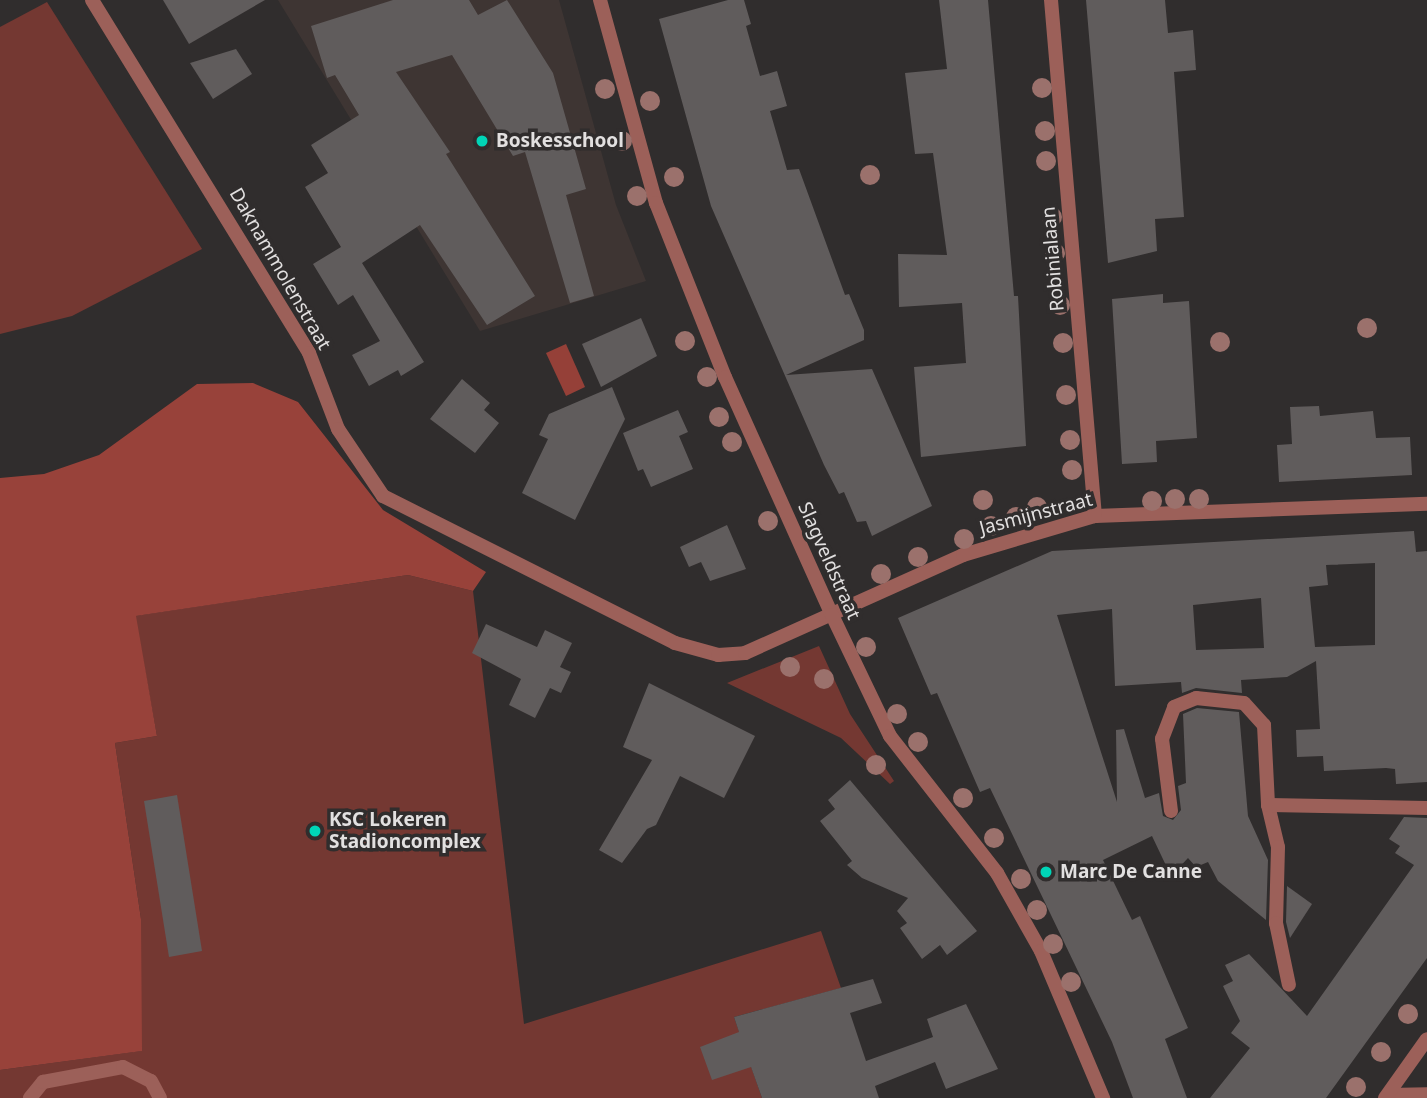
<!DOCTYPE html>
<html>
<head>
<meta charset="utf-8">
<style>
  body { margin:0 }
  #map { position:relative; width:1427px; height:1098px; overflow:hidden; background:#302d2d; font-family:"Noto Sans",sans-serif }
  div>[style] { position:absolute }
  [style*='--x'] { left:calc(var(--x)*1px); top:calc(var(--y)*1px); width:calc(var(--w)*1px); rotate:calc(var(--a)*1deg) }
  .built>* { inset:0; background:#3e3533 }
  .green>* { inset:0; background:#743832 }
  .forest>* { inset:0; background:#98423a }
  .water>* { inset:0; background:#954038 }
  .building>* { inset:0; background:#605c5c }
  .service>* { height:14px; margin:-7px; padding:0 7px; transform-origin:7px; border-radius:7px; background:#9c6059 }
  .minor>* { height:14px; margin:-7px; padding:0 7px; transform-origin:7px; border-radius:7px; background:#9c6059 }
  .trees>* { width:20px; height:20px; margin:-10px; border-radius:50%; background:#9b716c }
  .dots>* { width:19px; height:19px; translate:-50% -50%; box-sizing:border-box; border:4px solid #302d2d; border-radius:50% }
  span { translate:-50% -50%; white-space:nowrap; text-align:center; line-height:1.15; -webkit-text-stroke:7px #302d2d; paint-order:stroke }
  .poi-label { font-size:19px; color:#e2e0e0; font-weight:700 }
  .left { translate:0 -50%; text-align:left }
  .street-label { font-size:19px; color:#e2e0e0 }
</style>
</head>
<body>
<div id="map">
  <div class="built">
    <i style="clip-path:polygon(278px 0,559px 0,616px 205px,646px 281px,480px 331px)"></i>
  </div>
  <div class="green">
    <i style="clip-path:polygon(47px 2px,202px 249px,72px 316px,0 334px,0 27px)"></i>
    <i style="clip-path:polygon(408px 575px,473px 591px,524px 1024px,821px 931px,841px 988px,734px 1017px,762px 1098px,0 1098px,0 1070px,141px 1051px,141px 919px,115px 743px,157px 736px,135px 616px)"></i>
    <i style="clip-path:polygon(819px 646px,850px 714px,894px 781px,890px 784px,841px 738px,727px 683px)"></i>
  </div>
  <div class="forest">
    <i style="clip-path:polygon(253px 383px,298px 402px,383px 510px,486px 572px,473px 591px,408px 575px,136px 616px,157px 736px,115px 743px,141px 919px,142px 1051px,0 1070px,0 478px,44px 474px,99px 455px,197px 384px)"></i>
  </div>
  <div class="water">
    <i style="clip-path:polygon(566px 344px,585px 387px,566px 396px,546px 353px)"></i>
  </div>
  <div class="building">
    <i style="clip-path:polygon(163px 0,265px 0,189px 44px)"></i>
    <i style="clip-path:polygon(393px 0,469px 0,478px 15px,507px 0,553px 73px,586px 189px,566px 195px,594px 296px,570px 303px,525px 152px,513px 156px,452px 55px,396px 72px,450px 152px,446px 154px,535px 296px,487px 325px,420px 225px,362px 263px,424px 362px,401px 376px,398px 370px,369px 386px,352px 355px,380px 341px,353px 295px,338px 305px,313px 264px,341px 247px,305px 187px,328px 173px,311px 145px,359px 115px,335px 75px,327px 78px,311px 26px)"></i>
    <i style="clip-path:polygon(728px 0,744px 0,751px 24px,746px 26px,760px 76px,777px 71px,787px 106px,770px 111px,787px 170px,799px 169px,845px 295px,849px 294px,864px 330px,864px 340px,786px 375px,872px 369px,932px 506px,872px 536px,866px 521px,857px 522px,844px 492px,839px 494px,824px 465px,711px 206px,659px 19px)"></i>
    <i style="clip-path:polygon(939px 0,988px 0,1014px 296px,1018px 296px,1026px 446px,921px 457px,914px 367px,966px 363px,962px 303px,899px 307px,898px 254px,947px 255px,933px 153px,915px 154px,905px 73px,947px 69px)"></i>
    <i style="clip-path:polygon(1086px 0,1165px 0,1168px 33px,1193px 30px,1196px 70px,1174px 72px,1184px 217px,1155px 219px,1157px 251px,1108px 263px)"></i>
    <i style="clip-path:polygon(236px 49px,252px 74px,213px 99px,190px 63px)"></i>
    <i style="clip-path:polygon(1163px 294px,1163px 303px,1189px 301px,1197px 438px,1156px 441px,1157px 462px,1122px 464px,1112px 299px)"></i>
    <i style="clip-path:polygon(641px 318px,657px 356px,601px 387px,582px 344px)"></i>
    <i style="clip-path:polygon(462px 379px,490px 403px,484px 410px,499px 423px,475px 453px,430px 419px)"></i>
    <i style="clip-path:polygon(612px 387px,625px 419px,575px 520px,522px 493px,548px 439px,539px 435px,549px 414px)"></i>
    <i style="clip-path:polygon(1319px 406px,1320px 416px,1373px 411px,1376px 438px,1410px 437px,1412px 475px,1279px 482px,1277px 445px,1292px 444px,1290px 407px)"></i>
    <i style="clip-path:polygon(678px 410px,688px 432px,679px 436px,693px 469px,651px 487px,643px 469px,638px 471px,623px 433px)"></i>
    <i style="clip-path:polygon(727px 525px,746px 569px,710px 581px,701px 562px,689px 567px,680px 547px)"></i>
    <i style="clip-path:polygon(evenodd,1414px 531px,1416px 552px,1427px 551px,1427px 782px,1396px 784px,1395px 769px,1386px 768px,1324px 771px,1323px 756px,1297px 757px,1296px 730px,1320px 729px,1316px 661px,1287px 677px,1241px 680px,1242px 693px,1196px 688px,1182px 693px,1181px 682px,1115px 686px,1112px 609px,1057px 615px,1117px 802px,1116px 730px,1124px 729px,1145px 798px,1159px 793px,1163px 816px,1173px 820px,1181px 810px,1178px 786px,1186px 783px,1183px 714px,1197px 708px,1239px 712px,1248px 816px,1268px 860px,1266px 920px,1218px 881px,1208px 862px,1196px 867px,1188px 858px,1171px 876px,1152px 836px,1103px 860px,1132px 920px,1140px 916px,1188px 1028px,1165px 1039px,1187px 1098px,1133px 1098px,1112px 1042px,990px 788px,980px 792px,937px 693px,931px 695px,898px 618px,1052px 551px,1414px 531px,1375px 563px,1375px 645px,1315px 647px,1309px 587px,1328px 585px,1326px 565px,1375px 563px,1414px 531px,1261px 598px,1264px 648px,1196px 650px,1193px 605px,1261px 598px)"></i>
    <i style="clip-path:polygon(486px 624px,537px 647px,545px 630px,572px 643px,560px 667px,571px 672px,561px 693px,550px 688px,535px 718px,509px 705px,521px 679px,472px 653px)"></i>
    <i style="clip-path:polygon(649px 683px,755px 736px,724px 798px,680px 776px,656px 825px,647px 829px,622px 863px,599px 850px,652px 760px,623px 747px)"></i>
    <i style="clip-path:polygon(850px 780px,977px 931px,947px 955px,940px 945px,922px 959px,900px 928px,907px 923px,897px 911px,908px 898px,862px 878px,847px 865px,852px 861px,820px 821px,835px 809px,828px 800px)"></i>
    <i style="clip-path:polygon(177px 795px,202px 951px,169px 957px,144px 801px)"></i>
    <i style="clip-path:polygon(1404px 817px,1427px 818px,1427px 958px,1326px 1098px,1210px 1098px,1250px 1048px,1231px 1033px,1240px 1021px,1223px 986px,1233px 981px,1225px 965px,1249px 954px,1307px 1016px,1414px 865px,1395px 853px,1400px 846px,1389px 839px)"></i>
    <i style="clip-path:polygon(1287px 886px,1312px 904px,1290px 938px,1286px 922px)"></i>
    <i style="clip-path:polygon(873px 979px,882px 1003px,850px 1013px,866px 1061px,933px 1037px,927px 1019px,966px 1004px,998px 1069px,946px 1089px,935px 1062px,875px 1086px,879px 1098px,762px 1098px,751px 1067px,712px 1080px,700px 1047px,739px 1032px,734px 1017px)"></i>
  </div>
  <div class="service">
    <i style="--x:1268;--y:805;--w:43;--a:76.6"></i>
    <i style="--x:1278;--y:847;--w:76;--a:91.5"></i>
    <i style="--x:1276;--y:923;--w:63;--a:78.2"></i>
    <i style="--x:1171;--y:811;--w:73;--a:-97.1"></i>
    <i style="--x:1162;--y:739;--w:34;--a:-69"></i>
    <i style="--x:1174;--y:707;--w:24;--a:-22"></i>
    <i style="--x:1196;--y:698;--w:48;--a:5.9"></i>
    <i style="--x:1244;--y:703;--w:30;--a:48"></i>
    <i style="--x:1264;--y:725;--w:80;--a:87.1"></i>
    <i style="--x:1268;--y:805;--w:159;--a:1.1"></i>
    <i style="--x:30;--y:1098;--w:21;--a:-51"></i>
    <i style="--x:43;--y:1082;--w:81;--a:-10.6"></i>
    <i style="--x:123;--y:1067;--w:31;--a:27"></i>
    <i style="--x:151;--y:1081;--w:19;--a:62"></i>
  </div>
  <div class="minor">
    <i style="--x:92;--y:0;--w:414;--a:58.4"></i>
    <i style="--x:309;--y:353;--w:81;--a:69.1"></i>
    <i style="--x:338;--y:429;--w:81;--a:56.1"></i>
    <i style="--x:383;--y:496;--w:327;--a:26.7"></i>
    <i style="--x:675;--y:643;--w:45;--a:15.6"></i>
    <i style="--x:718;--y:655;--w:27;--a:-4"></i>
    <i style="--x:745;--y:653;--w:239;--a:-24.2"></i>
    <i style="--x:963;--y:555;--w:138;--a:-16.5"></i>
    <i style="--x:1095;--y:516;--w:332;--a:-2.1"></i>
    <i style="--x:600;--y:0;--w:211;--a:74.6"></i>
    <i style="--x:656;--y:203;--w:187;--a:68.4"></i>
    <i style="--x:725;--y:377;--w:261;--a:65.8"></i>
    <i style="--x:832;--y:615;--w:134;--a:64.4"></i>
    <i style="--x:890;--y:736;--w:174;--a:52"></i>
    <i style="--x:997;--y:873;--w:90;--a:60.6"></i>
    <i style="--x:1041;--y:951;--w:160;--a:67.1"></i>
    <i style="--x:1051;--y:0;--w:518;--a:85.13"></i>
    <i style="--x:1388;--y:1095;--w:39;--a:-1"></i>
    <i style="--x:1385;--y:1098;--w:72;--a:-54.6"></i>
  </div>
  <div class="trees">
    <i style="left:1042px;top:88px"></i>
    <i style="left:605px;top:89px"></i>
    <i style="left:650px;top:101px"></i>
    <i style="left:1045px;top:131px"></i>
    <i style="left:622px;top:141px"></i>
    <i style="left:1046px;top:161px"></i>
    <i style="left:870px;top:175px"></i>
    <i style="left:674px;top:177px"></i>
    <i style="left:637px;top:196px"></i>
    <i style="left:1052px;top:217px"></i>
    <i style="left:1055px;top:253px"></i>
    <i style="left:1060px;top:305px"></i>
    <i style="left:1367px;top:328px"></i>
    <i style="left:685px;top:341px"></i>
    <i style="left:1220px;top:342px"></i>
    <i style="left:1063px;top:343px"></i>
    <i style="left:707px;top:377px"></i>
    <i style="left:1066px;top:395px"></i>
    <i style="left:719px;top:417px"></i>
    <i style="left:1070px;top:440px"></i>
    <i style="left:732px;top:442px"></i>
    <i style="left:1072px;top:470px"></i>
    <i style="left:1175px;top:499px"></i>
    <i style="left:1199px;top:499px"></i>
    <i style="left:983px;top:500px"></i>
    <i style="left:1152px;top:501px"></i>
    <i style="left:1037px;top:507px"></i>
    <i style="left:1016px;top:517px"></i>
    <i style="left:768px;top:521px"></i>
    <i style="left:991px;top:526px"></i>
    <i style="left:964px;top:539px"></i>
    <i style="left:918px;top:557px"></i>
    <i style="left:881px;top:574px"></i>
    <i style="left:866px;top:647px"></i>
    <i style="left:790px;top:667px"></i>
    <i style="left:824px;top:679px"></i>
    <i style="left:897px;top:714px"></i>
    <i style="left:918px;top:742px"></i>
    <i style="left:876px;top:765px"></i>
    <i style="left:963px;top:798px"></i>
    <i style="left:994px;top:838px"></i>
    <i style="left:1021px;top:879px"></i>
    <i style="left:1037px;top:910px"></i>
    <i style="left:1053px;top:944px"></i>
    <i style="left:1071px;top:982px"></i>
    <i style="left:1408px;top:1014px"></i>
    <i style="left:1381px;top:1052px"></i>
    <i style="left:1356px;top:1087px"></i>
  </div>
  <div class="dots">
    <i style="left:482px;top:141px;background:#00d5b7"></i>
    <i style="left:315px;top:831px;background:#00d5b7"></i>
    <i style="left:1046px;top:872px;background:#00d5b7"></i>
  </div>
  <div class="poi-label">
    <span class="left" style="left:496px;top:141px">Boskesschool</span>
    <span class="left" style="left:329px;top:831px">KSC Lokeren<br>Stadioncomplex</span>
    <span class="left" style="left:1060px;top:872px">Marc De Canne</span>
  </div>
  <div class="street-label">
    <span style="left:1053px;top:259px;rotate:-95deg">Robinialaan</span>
    <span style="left:280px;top:269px;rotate:60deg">Daknammolenstraat</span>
    <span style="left:1036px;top:514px;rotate:-15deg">Jasmijnstraat</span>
    <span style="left:829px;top:561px;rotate:66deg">Slagveldstraat</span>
  </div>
</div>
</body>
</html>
